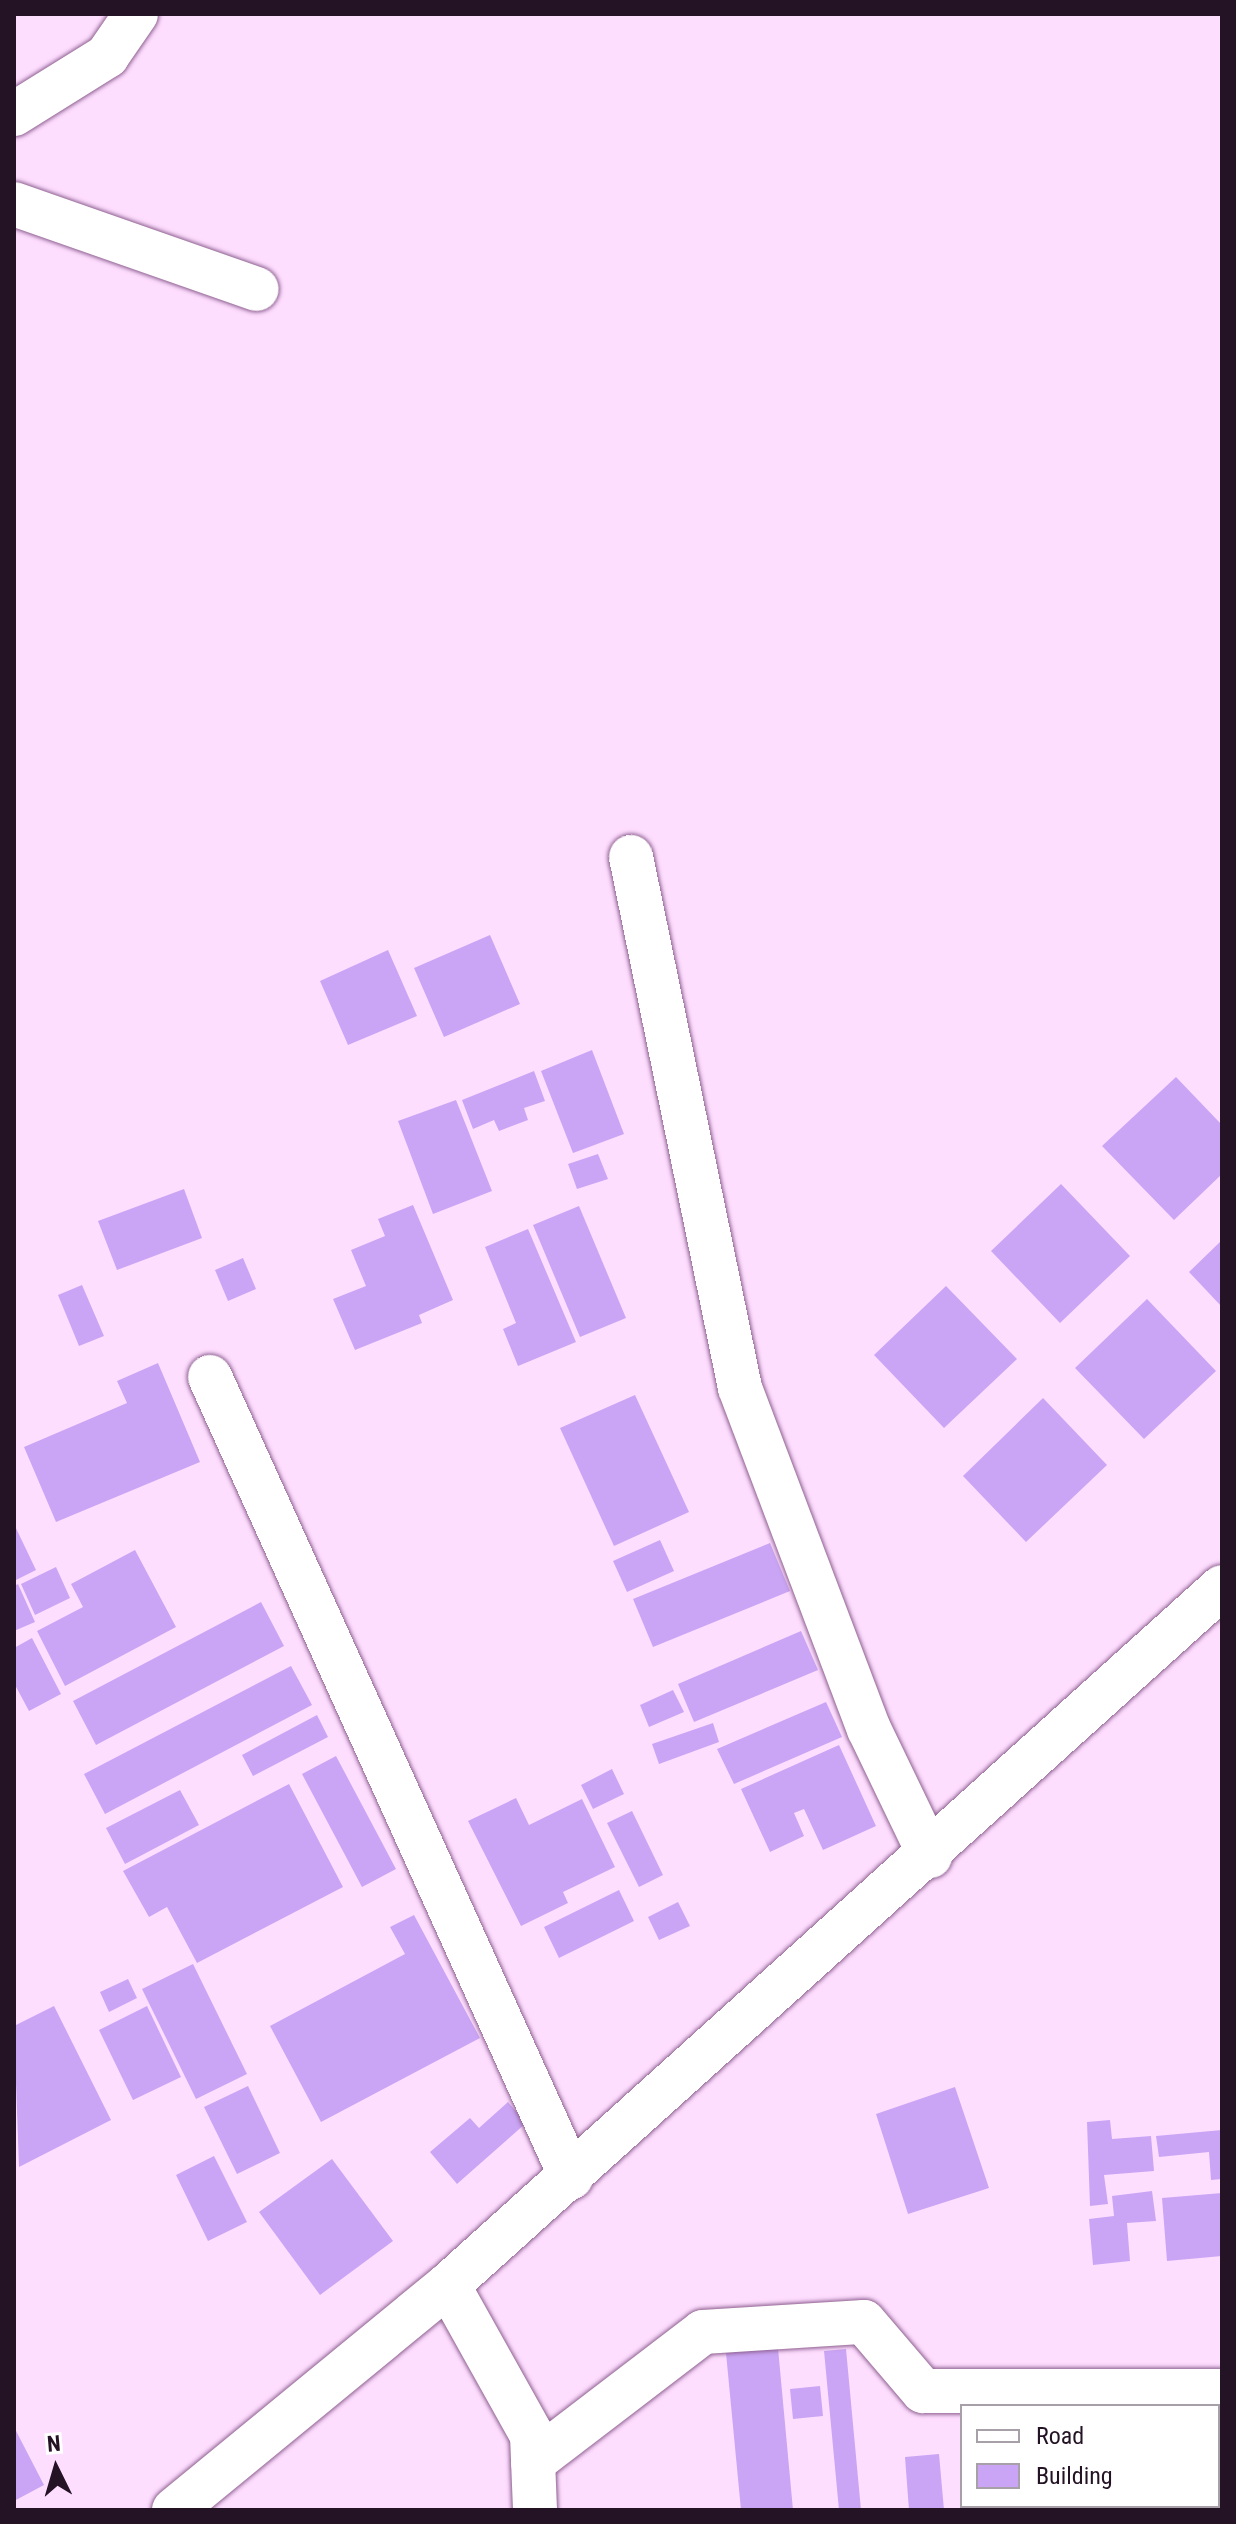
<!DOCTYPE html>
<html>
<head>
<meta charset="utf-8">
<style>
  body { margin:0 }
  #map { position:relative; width:1236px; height:2524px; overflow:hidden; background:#fedeff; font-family:"Roboto Condensed",sans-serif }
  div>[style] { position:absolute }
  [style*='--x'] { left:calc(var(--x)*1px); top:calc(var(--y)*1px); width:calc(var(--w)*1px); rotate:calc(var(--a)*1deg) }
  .building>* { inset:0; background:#caa5f5 }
  .roads { filter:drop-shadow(0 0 2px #8e6090) drop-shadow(0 0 2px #8e6090) }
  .minor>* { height:44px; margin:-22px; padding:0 22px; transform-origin:22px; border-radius:22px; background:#fff }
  span { translate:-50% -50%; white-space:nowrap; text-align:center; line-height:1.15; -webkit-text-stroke:6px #fff; paint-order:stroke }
  .frame { position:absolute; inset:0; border:16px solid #241225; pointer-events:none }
  .legend { position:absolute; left:960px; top:2404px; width:260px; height:104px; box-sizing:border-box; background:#fff; border:2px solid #a7a0a8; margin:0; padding:10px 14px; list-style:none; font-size:24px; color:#241225 }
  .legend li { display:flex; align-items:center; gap:16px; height:40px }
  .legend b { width:40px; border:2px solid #a7a0a8 }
  .north { position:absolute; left:16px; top:2428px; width:80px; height:80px; -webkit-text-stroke:6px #fff; paint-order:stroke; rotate:355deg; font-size:22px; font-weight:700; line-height:32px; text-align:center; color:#241225 }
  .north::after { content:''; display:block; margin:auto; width:28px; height:36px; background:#241225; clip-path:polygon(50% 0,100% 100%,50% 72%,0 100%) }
</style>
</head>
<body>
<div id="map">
  <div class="building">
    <i style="clip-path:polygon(490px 935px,520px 1004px,444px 1037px,414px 968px)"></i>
    <i style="clip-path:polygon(388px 950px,417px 1016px,348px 1045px,320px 981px)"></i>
    <i style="clip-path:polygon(592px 1050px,624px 1134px,573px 1153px,541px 1071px)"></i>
    <i style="clip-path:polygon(534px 1071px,545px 1101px,524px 1108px,528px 1120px,499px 1131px,494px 1120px,473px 1129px,462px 1100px)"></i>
    <i style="clip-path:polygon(1176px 1077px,1222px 1125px,1222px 1174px,1174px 1220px,1102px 1146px)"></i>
    <i style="clip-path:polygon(456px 1100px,492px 1191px,433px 1214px,398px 1121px)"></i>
    <i style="clip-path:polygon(598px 1154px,608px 1179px,577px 1189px,568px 1164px)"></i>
    <i style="clip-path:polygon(1061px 1184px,1130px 1256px,1060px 1323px,991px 1251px)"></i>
    <i style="clip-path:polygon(184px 1189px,202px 1238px,117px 1270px,98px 1221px)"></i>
    <i style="clip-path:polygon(413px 1205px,453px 1300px,419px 1315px,422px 1323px,355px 1350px,333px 1299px,366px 1286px,351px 1250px,385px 1236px,378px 1219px)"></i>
    <i style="clip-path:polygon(579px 1206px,626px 1318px,580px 1337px,533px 1225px)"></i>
    <i style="clip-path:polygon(528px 1229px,576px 1342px,518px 1366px,503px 1329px,516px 1323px,485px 1247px)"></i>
    <i style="clip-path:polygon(1222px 1240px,1222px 1307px,1189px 1272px)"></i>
    <i style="clip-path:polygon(243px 1258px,256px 1289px,228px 1301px,215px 1270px)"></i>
    <i style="clip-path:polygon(82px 1285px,104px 1336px,79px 1346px,58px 1295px)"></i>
    <i style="clip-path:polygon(946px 1286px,1017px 1359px,944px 1428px,874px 1355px)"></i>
    <i style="clip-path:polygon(1147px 1299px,1216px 1371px,1144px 1439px,1075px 1368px)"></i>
    <i style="clip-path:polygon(158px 1363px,200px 1462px,56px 1522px,24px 1447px,127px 1403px,117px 1381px)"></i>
    <i style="clip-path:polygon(635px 1395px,689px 1512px,614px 1546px,560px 1428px)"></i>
    <i style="clip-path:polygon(1043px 1398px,1107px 1465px,1026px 1542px,963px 1476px)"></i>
    <i style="clip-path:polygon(14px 1524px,36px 1570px,14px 1581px)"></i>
    <i style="clip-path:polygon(660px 1540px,674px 1571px,627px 1592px,613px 1561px)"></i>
    <i style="clip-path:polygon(770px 1543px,790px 1591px,653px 1647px,633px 1599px)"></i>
    <i style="clip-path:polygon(135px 1550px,176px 1627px,65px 1686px,37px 1631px,83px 1607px,71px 1584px)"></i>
    <i style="clip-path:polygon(56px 1567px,70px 1598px,35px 1615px,21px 1584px)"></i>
    <i style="clip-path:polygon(18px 1584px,35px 1622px,14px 1631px,14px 1586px)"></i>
    <i style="clip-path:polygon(261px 1602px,284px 1646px,96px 1745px,73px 1701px)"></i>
    <i style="clip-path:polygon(801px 1631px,818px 1670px,694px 1722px,678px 1684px)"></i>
    <i style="clip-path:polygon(32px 1638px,61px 1694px,29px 1711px,14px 1683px,14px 1648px)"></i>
    <i style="clip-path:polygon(291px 1666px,312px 1705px,105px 1814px,84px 1774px)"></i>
    <i style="clip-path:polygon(673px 1690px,684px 1712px,649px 1727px,640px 1705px)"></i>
    <i style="clip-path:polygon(826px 1702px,842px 1737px,734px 1784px,717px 1749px)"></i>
    <i style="clip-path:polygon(317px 1715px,328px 1737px,253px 1776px,242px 1755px)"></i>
    <i style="clip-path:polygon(713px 1723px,719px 1742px,659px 1764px,652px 1744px)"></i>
    <i style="clip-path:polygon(839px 1745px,876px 1826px,823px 1850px,804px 1809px,794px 1813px,804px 1836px,770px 1852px,741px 1789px)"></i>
    <i style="clip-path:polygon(336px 1756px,396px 1869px,362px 1887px,302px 1774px)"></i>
    <i style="clip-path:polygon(612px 1769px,624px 1794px,593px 1809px,581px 1785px)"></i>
    <i style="clip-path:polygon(289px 1784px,343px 1887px,197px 1963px,167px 1907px,149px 1917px,123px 1871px)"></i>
    <i style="clip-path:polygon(180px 1790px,199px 1825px,125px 1864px,106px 1828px)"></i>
    <i style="clip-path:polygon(516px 1798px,529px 1825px,582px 1799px,615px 1867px,563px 1892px,568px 1903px,521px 1926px,468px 1821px)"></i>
    <i style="clip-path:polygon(632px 1811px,663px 1875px,639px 1887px,607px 1823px)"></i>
    <i style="clip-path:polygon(619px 1890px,634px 1921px,559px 1958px,544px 1927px)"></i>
    <i style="clip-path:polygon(678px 1902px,690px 1926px,659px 1940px,648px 1917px)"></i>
    <i style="clip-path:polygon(414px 1915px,480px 2038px,321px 2122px,270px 2026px,405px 1954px,390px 1927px)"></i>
    <i style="clip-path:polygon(193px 1964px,247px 2074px,196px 2099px,142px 1989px)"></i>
    <i style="clip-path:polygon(128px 1979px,137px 1998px,109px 2012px,100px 1992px)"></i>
    <i style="clip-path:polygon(54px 2006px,111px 2120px,19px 2167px,14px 2026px)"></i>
    <i style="clip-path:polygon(147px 2006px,181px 2077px,133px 2100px,99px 2030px)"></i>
    <i style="clip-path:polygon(248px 2086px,280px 2153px,237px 2174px,204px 2107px)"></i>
    <i style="clip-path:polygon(955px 2087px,989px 2188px,908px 2214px,876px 2114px)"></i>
    <i style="clip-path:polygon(508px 2102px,526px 2123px,457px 2184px,430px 2152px,470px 2118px,479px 2128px)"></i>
    <i style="clip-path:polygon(1110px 2120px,1112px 2139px,1151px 2136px,1154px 2171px,1104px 2175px,1108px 2204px,1090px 2206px,1087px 2122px)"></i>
    <i style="clip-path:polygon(1222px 2130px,1222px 2179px,1211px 2180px,1209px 2152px,1159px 2157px,1156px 2136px)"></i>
    <i style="clip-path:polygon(214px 2156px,247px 2222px,208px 2241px,176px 2175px)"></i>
    <i style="clip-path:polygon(332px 2159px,393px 2241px,320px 2295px,259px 2212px)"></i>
    <i style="clip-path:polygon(1152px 2191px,1156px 2221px,1127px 2223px,1130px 2261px,1093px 2265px,1089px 2219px,1114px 2216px,1112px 2196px)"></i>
    <i style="clip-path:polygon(1222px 2193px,1222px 2256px,1167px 2261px,1162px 2198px)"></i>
    <i style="clip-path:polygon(778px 2348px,793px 2510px,741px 2510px,726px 2353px)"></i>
    <i style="clip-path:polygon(846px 2349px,861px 2510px,839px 2510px,824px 2351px)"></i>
    <i style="clip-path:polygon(820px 2386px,823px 2416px,793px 2419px,790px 2389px)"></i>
    <i style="clip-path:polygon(14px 2427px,44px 2485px,14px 2501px)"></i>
    <i style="clip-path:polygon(939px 2454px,944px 2510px,909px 2510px,905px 2457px)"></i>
  </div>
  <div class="roads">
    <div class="minor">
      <i style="--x:14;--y:114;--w:110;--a:-31.9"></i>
      <i style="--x:107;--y:56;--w:51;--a:-55.4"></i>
      <i style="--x:14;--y:204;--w:257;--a:19.3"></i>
      <i style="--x:631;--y:857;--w:542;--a:78.4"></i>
      <i style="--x:740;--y:1388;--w:365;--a:69.3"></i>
      <i style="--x:869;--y:1729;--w:141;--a:64.3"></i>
      <i style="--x:210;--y:1377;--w:878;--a:65.71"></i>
      <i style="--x:448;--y:2285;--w:172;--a:60.8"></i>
      <i style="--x:532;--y:2435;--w:75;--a:87.7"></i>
      <i style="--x:533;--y:2462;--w:214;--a:-37.4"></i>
      <i style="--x:703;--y:2332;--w:161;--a:-3.6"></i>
      <i style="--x:864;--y:2322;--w:91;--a:49.5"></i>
      <i style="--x:923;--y:2391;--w:299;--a:0"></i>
      <i style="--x:174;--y:2510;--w:355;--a:-39.4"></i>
      <i style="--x:448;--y:2285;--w:1042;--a:-42.04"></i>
    </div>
  </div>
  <div class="frame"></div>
  <ul class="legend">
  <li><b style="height:10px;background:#fff"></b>Road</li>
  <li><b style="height:22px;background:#caa5f5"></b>Building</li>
  </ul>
  <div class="north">N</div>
</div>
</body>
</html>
